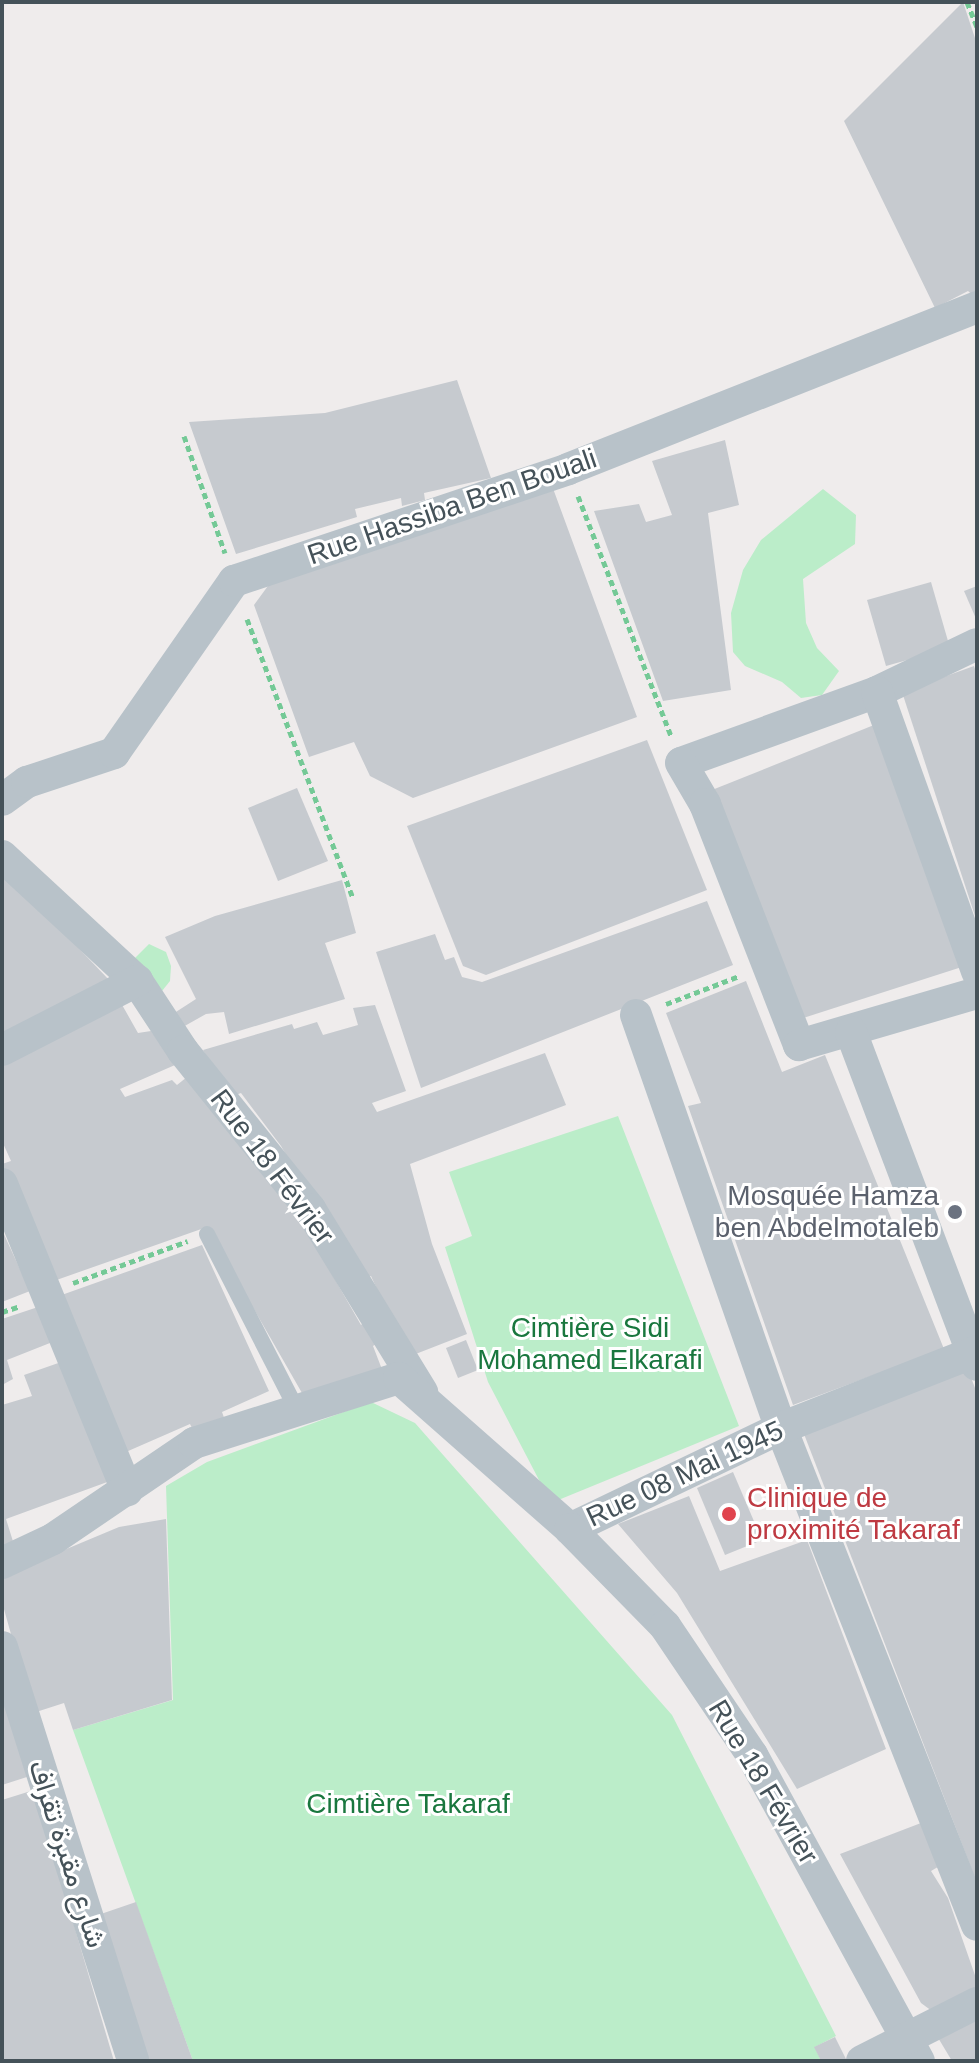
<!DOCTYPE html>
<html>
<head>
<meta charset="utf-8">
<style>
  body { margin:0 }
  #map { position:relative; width:979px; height:2063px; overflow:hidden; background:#efecec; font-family:Arial,Vazirmatn,sans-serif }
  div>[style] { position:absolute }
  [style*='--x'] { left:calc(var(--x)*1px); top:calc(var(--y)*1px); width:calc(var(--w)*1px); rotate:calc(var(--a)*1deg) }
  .green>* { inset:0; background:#bbedc9 }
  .building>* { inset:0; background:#c6cacf }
  .path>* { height:5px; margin-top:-2.5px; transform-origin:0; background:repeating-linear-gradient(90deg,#74c996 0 6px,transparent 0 10px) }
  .lane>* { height:16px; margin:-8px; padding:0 8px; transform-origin:8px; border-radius:8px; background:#b8c2c9 }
  .street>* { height:32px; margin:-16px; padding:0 16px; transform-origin:16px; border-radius:16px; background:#b8c2c9 }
  .dots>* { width:22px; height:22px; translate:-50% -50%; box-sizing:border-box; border:4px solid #fff; border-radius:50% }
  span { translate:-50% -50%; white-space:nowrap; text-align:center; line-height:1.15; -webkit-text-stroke:6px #fff; paint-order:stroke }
  .street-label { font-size:28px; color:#455259 }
  .worship-label { font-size:28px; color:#5b616d }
  .right { translate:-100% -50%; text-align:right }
  .park-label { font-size:28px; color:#19773e }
  .health-label { font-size:28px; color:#be3a42 }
  .left { translate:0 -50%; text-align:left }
  .frame { position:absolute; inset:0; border:4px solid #455259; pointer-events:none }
</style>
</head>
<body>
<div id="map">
  <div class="green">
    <i style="clip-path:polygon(823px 489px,856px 515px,855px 544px,803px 579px,806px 623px,817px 648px,839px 671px,822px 695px,801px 698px,782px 682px,745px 666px,733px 652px,731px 613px,743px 570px,761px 540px)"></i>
    <i style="clip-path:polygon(149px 944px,166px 952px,171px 966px,170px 981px,158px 996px,132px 961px)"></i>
    <i style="clip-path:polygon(618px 1116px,739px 1426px,551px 1503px,488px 1382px,445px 1247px,472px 1236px,449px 1172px)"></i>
    <i style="clip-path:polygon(371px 1402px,415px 1423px,672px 1715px,836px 2036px,815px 2047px,821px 2061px,193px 2061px,73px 1730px,173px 1700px,166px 1486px,207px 1462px)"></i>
  </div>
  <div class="building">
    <i style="clip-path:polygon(963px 2px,977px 44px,977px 299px,968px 291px,935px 308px,844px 121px)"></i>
    <i style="clip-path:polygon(457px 380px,491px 478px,424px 493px,425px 500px,402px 506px,401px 498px,355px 509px,357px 517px,236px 554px,189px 422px,325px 413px)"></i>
    <i style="clip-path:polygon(725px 440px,739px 505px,708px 513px,731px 690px,663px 701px,594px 511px,639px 504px,646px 522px,672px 515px,652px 461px)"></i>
    <i style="clip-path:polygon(551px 483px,637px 717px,413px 798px,370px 776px,354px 742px,309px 757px,254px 605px,273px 579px)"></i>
    <i style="clip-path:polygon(931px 582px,950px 648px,886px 666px,867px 600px)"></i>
    <i style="clip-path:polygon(977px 586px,977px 621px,964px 591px)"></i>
    <i style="clip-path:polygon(974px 666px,977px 675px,976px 919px,902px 692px)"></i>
    <i style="clip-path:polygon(879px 723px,968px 965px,797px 1020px,712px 790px)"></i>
    <i style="clip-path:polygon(647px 740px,707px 890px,486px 975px,463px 966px,407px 826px)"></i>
    <i style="clip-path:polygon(297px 788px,328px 861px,278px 881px,248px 808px)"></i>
    <i style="clip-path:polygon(2px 868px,111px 982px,2px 1044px)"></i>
    <i style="clip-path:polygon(342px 880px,356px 933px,325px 943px,345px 999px,229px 1034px,224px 1012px,206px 1014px,174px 1032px,165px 1019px,196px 999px,165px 937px,215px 916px)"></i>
    <i style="clip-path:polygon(707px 901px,733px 965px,421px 1088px,376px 952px,435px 934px,445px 960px,454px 957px,462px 977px,482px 982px)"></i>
    <i style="clip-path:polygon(746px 981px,782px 1072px,825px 1055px,944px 1349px,793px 1405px,688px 1106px,701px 1103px,666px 1013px)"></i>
    <i style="clip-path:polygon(121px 1003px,138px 1033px,151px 1031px,175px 1065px,120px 1089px,125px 1097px,172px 1080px,177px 1085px,187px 1077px,305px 1227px,361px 1325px,366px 1321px,379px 1342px,373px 1346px,383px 1372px,306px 1400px,207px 1227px,48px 1283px,2px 1183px,2px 1164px,11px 1161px,2px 1141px,2px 1063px)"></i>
    <i style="clip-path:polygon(375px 1005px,406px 1091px,372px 1103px,377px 1112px,545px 1053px,566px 1105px,410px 1164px,432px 1244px,467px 1334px,408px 1357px,371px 1276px,358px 1281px,281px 1146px,241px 1093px,230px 1097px,203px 1050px,292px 1024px,294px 1029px,317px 1022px,323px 1035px,358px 1025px,353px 1008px)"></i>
    <i style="clip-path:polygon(2px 1230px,30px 1291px,2px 1302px)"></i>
    <i style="clip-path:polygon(202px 1245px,269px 1391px,222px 1412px,227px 1426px,196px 1436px,190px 1424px,119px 1455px,56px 1297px)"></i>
    <i style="clip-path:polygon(44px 1305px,55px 1341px,7px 1360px,13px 1379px,2px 1385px,2px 1319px)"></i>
    <i style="clip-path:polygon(466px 1340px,478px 1370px,458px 1378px,446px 1348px)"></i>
    <i style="clip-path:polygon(67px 1360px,110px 1481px,6px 1519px,16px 1551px,2px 1555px,2px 1405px,32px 1396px,24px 1375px)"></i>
    <i style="clip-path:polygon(968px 1370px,977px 1393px,977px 1883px,804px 1434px)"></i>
    <i style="clip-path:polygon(733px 1472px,762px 1540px,725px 1555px,697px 1488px)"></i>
    <i style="clip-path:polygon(689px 1496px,720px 1571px,807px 1540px,886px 1749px,797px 1789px,677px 1593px,618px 1524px)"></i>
    <i style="clip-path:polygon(166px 1519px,172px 1700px,73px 1730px,64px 1703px,33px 1713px,2px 1602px,2px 1576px,119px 1527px)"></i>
    <i style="clip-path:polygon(2px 1687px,30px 1776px,2px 1785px)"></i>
    <i style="clip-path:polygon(34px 1790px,114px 2061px,2px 2061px,2px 1800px)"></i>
    <i style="clip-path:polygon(921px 1823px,943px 1864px,931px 1871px,948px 1898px,977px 1981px,977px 1995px,936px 2014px,921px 2003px,840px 1854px)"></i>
    <i style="clip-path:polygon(136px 1902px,193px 2061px,146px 2061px,98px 1915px)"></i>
    <i style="clip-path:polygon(977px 2018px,977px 2061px,952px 2061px,937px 2036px)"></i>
    <i style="clip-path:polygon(835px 2037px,847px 2061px,821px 2061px,814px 2047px)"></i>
  </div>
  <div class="path">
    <i style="--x:967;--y:2;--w:27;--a:68"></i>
    <i style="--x:184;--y:436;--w:124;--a:70.7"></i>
    <i style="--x:578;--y:496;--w:257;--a:68.8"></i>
    <i style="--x:247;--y:619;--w:298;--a:69.2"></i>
    <i style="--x:666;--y:1004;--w:78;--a:-21"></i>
    <i style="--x:73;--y:1283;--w:122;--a:-20.1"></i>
    <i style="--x:2;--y:1312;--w:19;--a:-18"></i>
  </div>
  <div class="lane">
    <i style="--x:207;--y:1234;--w:198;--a:62.9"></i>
  </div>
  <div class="street">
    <i style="--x:977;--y:644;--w:111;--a:154.4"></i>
    <i style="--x:877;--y:692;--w:208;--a:160.1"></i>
    <i style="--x:681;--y:763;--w:48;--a:59.7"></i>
    <i style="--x:705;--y:804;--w:259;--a:68.7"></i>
    <i style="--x:799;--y:1045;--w:185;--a:-16.3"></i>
    <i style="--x:877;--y:692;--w:297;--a:70.3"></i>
    <i style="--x:2;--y:800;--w:31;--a:-36"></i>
    <i style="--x:27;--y:782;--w:92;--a:-18.4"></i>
    <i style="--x:114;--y:753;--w:210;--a:-55.1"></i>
    <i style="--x:234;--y:581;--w:352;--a:-18.5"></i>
    <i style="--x:568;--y:469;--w:440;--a:-21.6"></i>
    <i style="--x:2;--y:856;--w:184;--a:42.8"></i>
    <i style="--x:137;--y:981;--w:84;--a:56.7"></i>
    <i style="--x:183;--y:1051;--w:203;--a:51.2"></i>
    <i style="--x:310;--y:1209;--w:215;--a:58.5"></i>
    <i style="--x:636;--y:1015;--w:438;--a:70.7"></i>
    <i style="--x:781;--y:1428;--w:534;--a:68.48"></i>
    <i style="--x:851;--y:1032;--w:356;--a:69.3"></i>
    <i style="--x:2;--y:1050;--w:152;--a:-27.1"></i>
    <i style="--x:2;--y:1184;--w:331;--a:67.8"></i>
    <i style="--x:570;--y:1529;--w:234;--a:-25.6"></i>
    <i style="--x:781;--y:1428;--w:211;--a:-21.4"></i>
    <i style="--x:2;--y:1563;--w:56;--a:-25.2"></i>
    <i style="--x:53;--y:1539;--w:171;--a:-34.2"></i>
    <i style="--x:194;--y:1443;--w:215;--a:-17.6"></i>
    <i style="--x:399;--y:1378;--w:228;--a:41.4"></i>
    <i style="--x:570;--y:1529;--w:136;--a:45.6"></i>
    <i style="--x:665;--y:1626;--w:156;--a:56"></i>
    <i style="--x:752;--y:1755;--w:349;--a:61.4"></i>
    <i style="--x:2;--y:1647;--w:434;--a:72.4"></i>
    <i style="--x:862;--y:2061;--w:129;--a:-26.8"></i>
  </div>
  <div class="dots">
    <i style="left:955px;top:1212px;background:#6b7280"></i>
    <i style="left:729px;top:1514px;background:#e0444e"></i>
  </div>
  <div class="street-label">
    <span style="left:452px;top:507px;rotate:-19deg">Rue Hassiba Ben Bouali</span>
    <span style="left:272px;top:1167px;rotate:53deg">Rue 18 Février</span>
    <span style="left:685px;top:1474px;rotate:-25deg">Rue 08 Mai 1945</span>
    <span style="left:763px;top:1782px;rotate:59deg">Rue 18 Février</span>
    <span style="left:67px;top:1854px;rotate:72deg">شارع مقبرة تقراف</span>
  </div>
  <div class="worship-label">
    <span class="right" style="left:939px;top:1212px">Mosquée Hamza<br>ben Abdelmotaleb</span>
  </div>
  <div class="park-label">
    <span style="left:590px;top:1344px">Cimtière Sidi<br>Mohamed Elkarafi</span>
    <span style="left:408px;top:1804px">Cimtière Takaraf</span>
  </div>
  <div class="health-label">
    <span class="left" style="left:747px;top:1514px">Clinique de<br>proximité Takaraf</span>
  </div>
  <div class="frame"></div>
</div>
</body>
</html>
